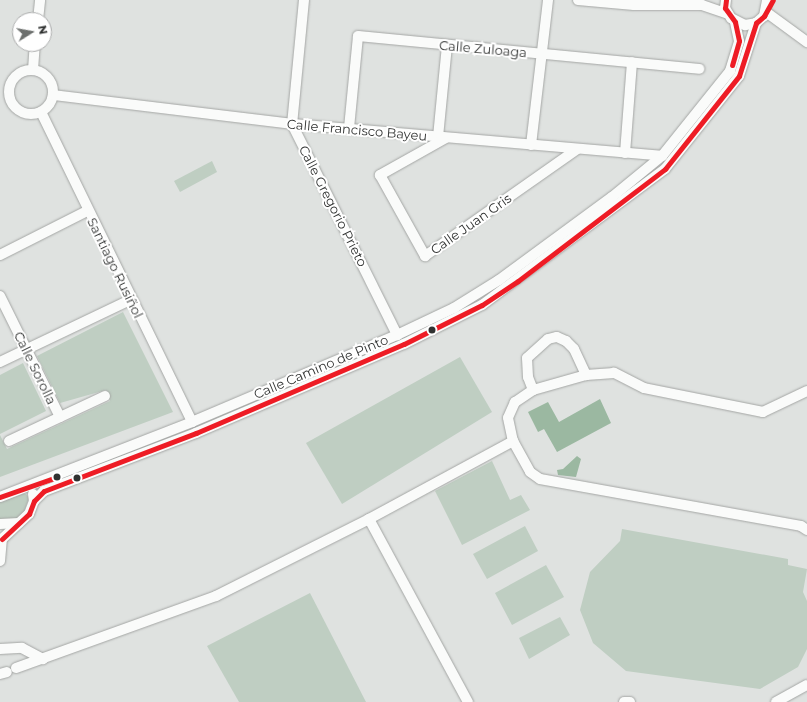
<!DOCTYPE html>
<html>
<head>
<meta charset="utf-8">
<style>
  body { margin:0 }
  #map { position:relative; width:807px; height:702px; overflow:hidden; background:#dfe2e0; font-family:Montserrat,sans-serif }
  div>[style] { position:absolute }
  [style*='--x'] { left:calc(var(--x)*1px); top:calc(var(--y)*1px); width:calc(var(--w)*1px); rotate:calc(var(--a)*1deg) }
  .green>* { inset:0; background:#bfcec2 }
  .water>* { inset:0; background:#9bb8a1 }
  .roads { filter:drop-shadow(0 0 1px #a4a6a4) drop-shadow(0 0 1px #a4a6a4) }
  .minor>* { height:10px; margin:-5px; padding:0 5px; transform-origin:5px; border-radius:5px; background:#fafbfa }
  .minor>.ring { margin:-5px; padding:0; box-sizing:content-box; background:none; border:10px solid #fafbfa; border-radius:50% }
  .bus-1>* { height:5px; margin:-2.5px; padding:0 2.5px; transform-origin:2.5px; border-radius:2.5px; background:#ee1c25 }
  .dots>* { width:11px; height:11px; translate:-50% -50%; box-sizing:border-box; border:2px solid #fff; border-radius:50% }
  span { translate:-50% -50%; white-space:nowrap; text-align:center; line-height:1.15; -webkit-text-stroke:4px #fff; paint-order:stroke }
  .street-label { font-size:13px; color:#303231 }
  .north { position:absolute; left:12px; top:12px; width:40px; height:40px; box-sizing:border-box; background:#fff; border:1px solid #acadad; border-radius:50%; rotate:79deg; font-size:11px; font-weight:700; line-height:16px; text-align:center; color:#303231 }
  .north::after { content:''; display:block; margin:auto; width:14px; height:18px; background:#6d706e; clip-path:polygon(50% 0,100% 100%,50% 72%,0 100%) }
</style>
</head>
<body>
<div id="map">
  <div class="green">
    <i style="clip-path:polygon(212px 161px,217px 172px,180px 192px,174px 181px)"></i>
    <i style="clip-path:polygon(123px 312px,173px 412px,0 477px,0 435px,7px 449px,110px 401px,106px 390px,60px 403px,37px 356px)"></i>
    <i style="clip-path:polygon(460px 357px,492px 412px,342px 504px,306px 443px)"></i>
    <i style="clip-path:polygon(23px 363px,46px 411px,0 434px,0 375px)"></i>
    <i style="clip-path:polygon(492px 461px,510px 500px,521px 495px,530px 510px,462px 545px,435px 491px)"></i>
    <i style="clip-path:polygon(20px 493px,26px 494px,29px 498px,23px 515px,18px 519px,0 519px,0 501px)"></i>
    <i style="clip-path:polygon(525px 526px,538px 551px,487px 579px,473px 554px)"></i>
    <i style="clip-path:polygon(622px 529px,788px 559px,788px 565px,807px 569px,803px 592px,807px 601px,807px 649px,798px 667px,760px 689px,626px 671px,593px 643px,580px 610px,590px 572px,620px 541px)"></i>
    <i style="clip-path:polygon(546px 565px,564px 597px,512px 625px,495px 593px)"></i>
    <i style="clip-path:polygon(310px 593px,366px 702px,239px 702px,207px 646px)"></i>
    <i style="clip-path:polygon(560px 617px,570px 635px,529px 659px,519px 638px)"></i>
  </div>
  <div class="water">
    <i style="clip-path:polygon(600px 399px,611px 423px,557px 452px,544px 429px,538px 432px,528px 412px,548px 402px,559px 422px)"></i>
    <i style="clip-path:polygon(577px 456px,581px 459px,576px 477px,558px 475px,557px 470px,563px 469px)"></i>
  </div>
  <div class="roads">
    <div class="minor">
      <i style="--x:304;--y:0;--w:125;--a:95.5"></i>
      <i style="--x:292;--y:124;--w:236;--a:63.5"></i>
      <i style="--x:578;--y:0;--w:56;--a:5.1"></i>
      <i style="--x:634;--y:5;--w:68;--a:0"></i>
      <i style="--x:702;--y:5;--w:28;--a:19"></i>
      <i style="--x:726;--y:0;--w:8;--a:97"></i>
      <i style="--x:725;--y:8;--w:12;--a:59"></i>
      <i style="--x:731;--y:18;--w:16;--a:27"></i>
      <i style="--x:745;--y:25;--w:11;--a:-10"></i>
      <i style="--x:756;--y:23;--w:11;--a:-41"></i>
      <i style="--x:764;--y:16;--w:16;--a:-79"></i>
      <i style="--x:766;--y:12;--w:51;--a:36.2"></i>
      <i style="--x:38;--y:20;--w:20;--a:-84"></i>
      <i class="ring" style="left:9px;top:70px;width:34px;height:34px"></i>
      <i style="--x:33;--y:70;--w:26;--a:-86"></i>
      <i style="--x:53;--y:95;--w:241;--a:6.9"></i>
      <i style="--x:292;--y:124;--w:371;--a:4.9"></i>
      <i style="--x:41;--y:112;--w:345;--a:64"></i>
      <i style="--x:349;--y:128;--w:92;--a:-84.4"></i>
      <i style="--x:358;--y:36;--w:343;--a:5.5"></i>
      <i style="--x:438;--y:137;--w:91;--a:-84.4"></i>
      <i style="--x:446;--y:138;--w:76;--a:150.7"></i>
      <i style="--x:380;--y:175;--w:93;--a:60.9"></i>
      <i style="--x:425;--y:256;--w:186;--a:-35.1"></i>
      <i style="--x:531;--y:145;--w:146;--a:-83.3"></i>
      <i style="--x:625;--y:153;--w:91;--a:-85.6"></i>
      <i style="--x:0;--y:255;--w:97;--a:-26.8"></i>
      <i style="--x:0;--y:296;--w:135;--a:63.6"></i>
      <i style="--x:0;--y:362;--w:144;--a:-25.5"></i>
      <i style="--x:533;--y:390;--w:14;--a:-111"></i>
      <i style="--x:528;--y:377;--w:19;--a:-93"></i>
      <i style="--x:527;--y:358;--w:28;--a:-42"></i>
      <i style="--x:548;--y:339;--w:9;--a:-13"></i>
      <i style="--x:557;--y:337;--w:10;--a:24"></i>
      <i style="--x:566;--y:341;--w:11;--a:45"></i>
      <i style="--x:574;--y:349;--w:29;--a:65"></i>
      <i style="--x:807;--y:391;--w:49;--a:154.5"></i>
      <i style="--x:763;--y:412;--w:121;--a:-168.6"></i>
      <i style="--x:644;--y:388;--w:34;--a:-153"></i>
      <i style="--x:614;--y:373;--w:28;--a:176"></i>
      <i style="--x:586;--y:375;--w:55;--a:164.2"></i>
      <i style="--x:533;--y:390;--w:22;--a:146"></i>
      <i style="--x:515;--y:402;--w:17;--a:114"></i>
      <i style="--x:508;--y:418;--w:24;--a:78"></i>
      <i style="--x:513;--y:441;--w:35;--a:61"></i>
      <i style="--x:530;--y:472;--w:12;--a:35"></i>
      <i style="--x:540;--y:479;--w:265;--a:10.2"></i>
      <i style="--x:801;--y:526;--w:7;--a:34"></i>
      <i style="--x:9;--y:441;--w:106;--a:-25.1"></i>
      <i style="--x:0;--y:497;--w:206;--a:-21.3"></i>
      <i style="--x:192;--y:422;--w:223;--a:-23"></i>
      <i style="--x:397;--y:335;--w:63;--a:-25.3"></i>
      <i style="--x:454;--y:308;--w:53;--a:-31.9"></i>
      <i style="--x:499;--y:280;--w:140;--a:-36.3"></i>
      <i style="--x:612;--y:197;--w:65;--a:-39.4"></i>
      <i style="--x:662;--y:156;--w:109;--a:-51.3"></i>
      <i style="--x:730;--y:71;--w:31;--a:-73"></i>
      <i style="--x:739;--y:41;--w:19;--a:-102"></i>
      <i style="--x:34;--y:501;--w:14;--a:-45"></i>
      <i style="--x:44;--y:491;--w:163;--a:-20.9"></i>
      <i style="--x:196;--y:433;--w:226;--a:-23.2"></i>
      <i style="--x:404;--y:344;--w:87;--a:-26.6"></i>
      <i style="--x:482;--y:305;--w:228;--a:-36.6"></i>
      <i style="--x:665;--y:169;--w:119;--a:-51.5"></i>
      <i style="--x:739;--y:76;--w:56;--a:-72.2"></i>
      <i style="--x:369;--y:519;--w:208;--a:61.6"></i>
      <i style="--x:0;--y:524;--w:19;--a:-3"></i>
      <i style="--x:2;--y:539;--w:37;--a:-43"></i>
      <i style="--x:29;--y:514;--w:14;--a:-69"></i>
      <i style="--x:34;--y:501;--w:7;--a:-98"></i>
      <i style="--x:0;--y:561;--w:22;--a:-85"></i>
      <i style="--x:0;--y:649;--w:22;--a:-3"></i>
      <i style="--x:22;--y:648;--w:24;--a:28"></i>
      <i style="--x:16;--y:668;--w:213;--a:-19.8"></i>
      <i style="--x:216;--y:596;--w:171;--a:-26.7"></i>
      <i style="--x:369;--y:519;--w:164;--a:-28.4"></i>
      <i style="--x:0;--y:674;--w:7;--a:-16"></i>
      <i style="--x:624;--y:702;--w:6;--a:0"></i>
      <i style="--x:776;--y:702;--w:35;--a:-29"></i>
    </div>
  </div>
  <div class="bus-1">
    <i style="--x:726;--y:0;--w:8;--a:97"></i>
    <i style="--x:725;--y:8;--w:17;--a:54"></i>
    <i style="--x:735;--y:22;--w:19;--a:78"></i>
    <i style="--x:739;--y:41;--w:25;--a:106"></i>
    <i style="--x:0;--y:497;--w:60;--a:-19.3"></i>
    <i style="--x:2;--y:539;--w:37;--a:-43"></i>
    <i style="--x:29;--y:514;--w:14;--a:-69"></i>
    <i style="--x:34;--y:501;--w:14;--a:-45"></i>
    <i style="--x:44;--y:491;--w:163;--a:-20.9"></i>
    <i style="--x:196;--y:433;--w:226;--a:-23.2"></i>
    <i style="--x:404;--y:344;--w:87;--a:-26.6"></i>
    <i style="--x:482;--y:305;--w:43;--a:-33.7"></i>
    <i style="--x:518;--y:281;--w:185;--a:-37.3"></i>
    <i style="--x:665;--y:169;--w:119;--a:-51.5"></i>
    <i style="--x:739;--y:76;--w:56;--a:-72.2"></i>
    <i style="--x:756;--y:23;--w:11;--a:-41"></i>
    <i style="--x:764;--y:16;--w:18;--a:-61"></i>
  </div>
  <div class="dots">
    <i style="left:432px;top:330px;background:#303231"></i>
    <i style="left:57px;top:477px;background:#303231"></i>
    <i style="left:77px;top:478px;background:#303231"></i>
  </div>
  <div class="street-label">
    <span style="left:483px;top:49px;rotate:5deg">Calle Zuloaga</span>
    <span style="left:357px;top:130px;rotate:5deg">Calle Francisco Bayeu</span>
    <span style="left:333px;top:206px;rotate:63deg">Calle Gregorio Prieto</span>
    <span style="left:471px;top:224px;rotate:-35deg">Calle Juan Gris</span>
    <span style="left:115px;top:268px;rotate:64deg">Santiago Rusiñol</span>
    <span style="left:321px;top:367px;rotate:-23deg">Calle Camino de Pinto</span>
    <span style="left:35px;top:368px;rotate:64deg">Calle Sorolla</span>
  </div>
  <div class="north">N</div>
</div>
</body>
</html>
